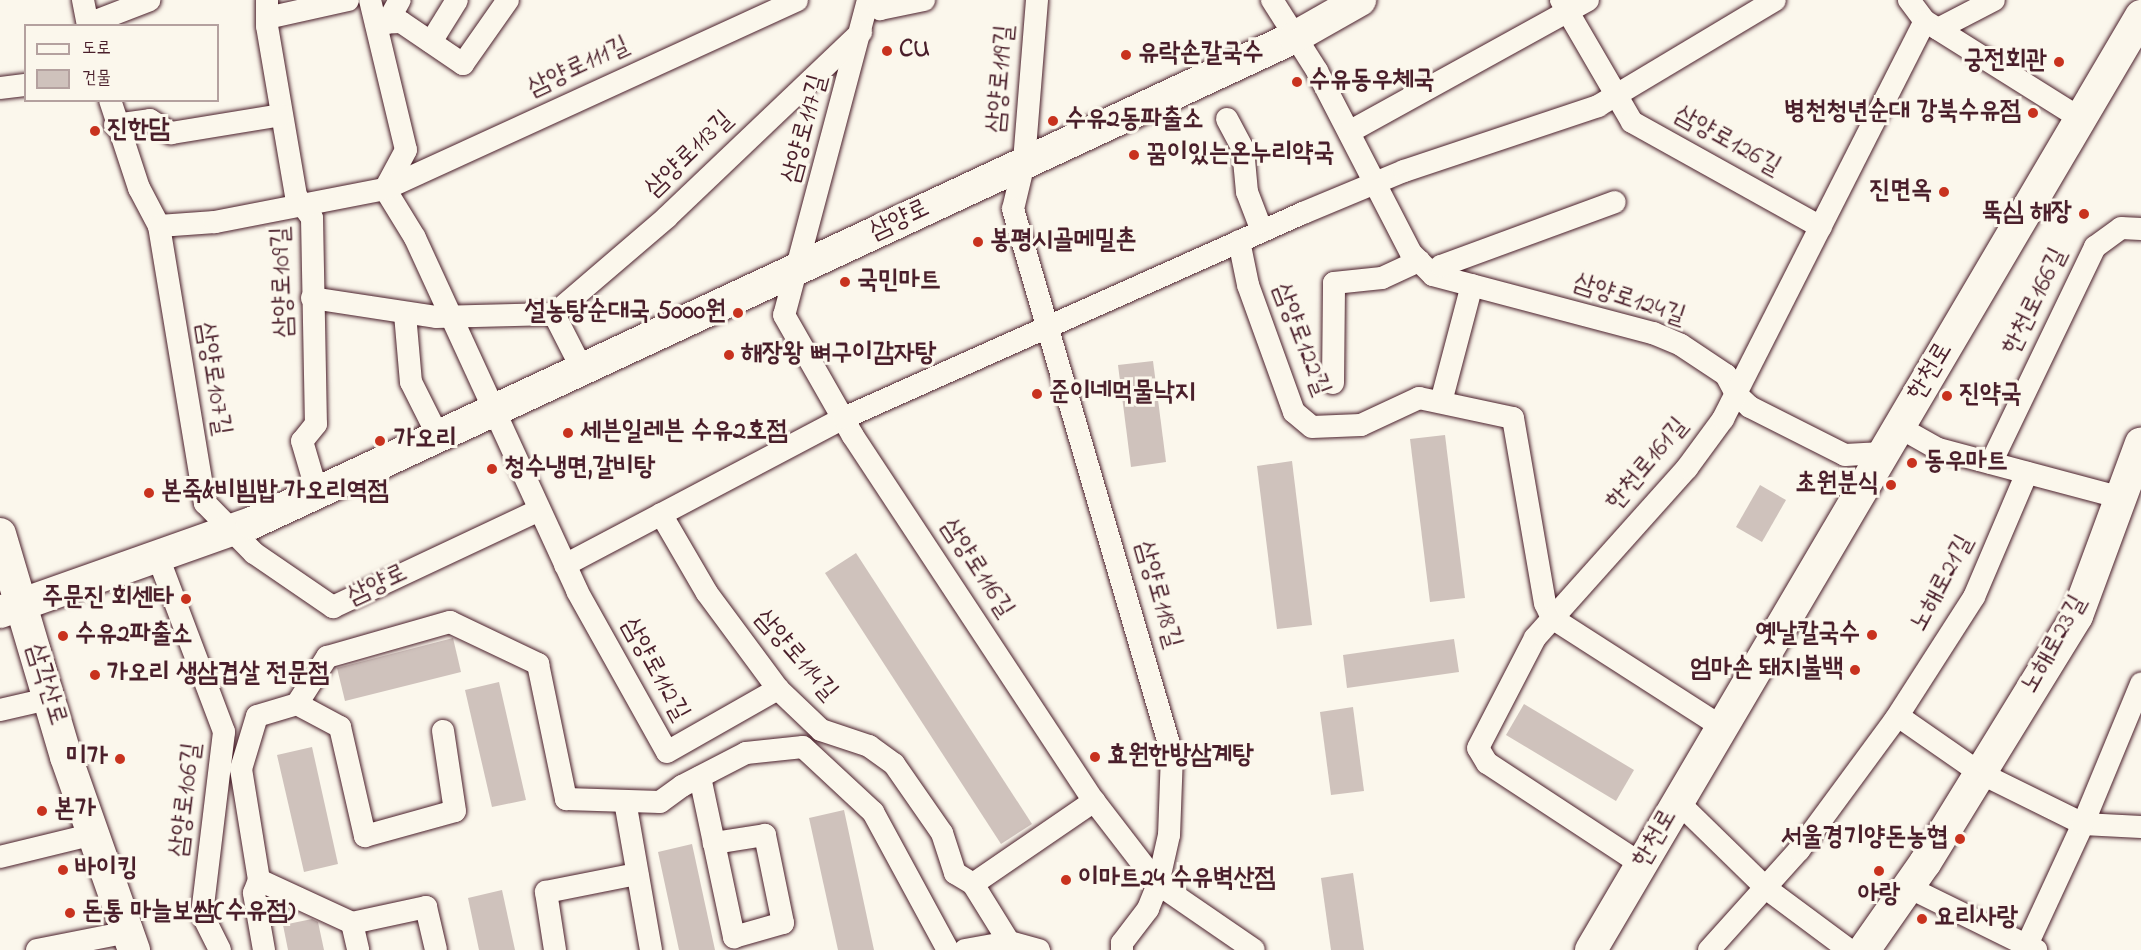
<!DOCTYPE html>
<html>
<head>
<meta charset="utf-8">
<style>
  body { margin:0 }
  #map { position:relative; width:2141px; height:950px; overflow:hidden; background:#fbf7ec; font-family:"Indie Flower","Poor Story",sans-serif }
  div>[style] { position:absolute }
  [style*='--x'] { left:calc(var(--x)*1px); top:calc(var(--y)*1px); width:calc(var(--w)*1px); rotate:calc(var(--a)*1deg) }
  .building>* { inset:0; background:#cfc2bc }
  .roads { filter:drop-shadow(0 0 2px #4a1f2b) drop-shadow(0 0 2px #4a1f2b) }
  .street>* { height:22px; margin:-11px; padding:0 11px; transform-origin:11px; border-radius:11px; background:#fbf7ec }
  .secondary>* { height:32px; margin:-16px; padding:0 16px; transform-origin:16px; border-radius:16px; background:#fbf7ec }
  .dots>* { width:16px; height:16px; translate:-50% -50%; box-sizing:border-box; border:3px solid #fbf7ec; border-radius:50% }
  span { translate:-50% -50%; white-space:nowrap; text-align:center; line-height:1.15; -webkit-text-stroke:6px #fbf7ec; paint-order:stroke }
  .poi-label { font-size:26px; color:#4a1f2b; font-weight:700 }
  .left { translate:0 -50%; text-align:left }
  .right { translate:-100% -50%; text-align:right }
  .street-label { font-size:26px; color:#4a1f2b }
  .legend { position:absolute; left:24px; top:24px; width:195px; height:78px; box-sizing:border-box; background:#fbf7ec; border:2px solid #b4a19f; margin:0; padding:8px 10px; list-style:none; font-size:18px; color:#4a1f2b }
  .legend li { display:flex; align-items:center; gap:12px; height:30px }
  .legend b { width:30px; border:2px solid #b4a19f }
</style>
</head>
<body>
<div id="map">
  <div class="building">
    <i style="clip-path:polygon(1153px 361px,1166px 462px,1131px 467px,1118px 365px)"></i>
    <i style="clip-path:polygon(1445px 435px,1465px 598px,1430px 602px,1410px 439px)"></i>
    <i style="clip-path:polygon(1292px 461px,1312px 625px,1277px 629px,1257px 466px)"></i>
    <i style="clip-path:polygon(1760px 485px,1786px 500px,1762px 542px,1736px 527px)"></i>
    <i style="clip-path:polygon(856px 553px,1032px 824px,1001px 844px,825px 573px)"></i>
    <i style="clip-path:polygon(453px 638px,461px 672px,345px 701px,337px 668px)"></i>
    <i style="clip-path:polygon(1454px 639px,1459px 672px,1347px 688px,1343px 655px)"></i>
    <i style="clip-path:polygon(499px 682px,526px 800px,492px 807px,465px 690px)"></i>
    <i style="clip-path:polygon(1524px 704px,1634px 770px,1616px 801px,1506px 735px)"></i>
    <i style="clip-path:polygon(1353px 707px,1364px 791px,1331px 795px,1320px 712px)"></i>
    <i style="clip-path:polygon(312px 747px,338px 864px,304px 872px,277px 755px)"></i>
    <i style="clip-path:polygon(844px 810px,874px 950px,838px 950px,809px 818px)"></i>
    <i style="clip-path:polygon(692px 844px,715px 950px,679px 950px,658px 852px)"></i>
    <i style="clip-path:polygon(1353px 873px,1364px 950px,1331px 950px,1321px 878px)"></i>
    <i style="clip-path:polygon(502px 890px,515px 950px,479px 950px,468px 898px)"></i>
    <i style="clip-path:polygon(312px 919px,318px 922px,324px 950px,288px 950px,283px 925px)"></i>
  </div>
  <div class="roads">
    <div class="street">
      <i style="--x:83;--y:0;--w:26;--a:79"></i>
      <i style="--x:267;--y:0;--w:26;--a:90"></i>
      <i style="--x:267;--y:26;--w:172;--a:80.3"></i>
      <i style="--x:296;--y:196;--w:27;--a:54"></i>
      <i style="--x:312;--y:218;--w:206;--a:88.9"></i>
      <i style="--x:316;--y:424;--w:22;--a:129"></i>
      <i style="--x:302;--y:441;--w:53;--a:73.6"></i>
      <i style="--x:370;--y:0;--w:154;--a:76.5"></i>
      <i style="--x:406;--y:150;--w:44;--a:118.3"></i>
      <i style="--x:868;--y:0;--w:326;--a:104.9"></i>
      <i style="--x:784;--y:315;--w:139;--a:60.3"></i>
      <i style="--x:853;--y:436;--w:437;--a:56.6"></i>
      <i style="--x:1094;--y:801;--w:105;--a:52.4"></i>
      <i style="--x:1158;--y:884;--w:116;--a:34.5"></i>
      <i style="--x:876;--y:0;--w:10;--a:66"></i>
      <i style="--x:880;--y:9;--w:45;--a:-11.6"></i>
      <i style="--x:1037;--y:0;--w:164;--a:94.6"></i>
      <i style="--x:1024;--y:163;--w:47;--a:103.4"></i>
      <i style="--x:1013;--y:209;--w:568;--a:73.74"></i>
      <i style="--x:1172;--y:754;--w:81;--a:92.1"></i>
      <i style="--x:1169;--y:835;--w:50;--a:102.7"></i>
      <i style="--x:1158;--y:884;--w:27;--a:112"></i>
      <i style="--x:1148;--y:909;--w:43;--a:127.4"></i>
      <i style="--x:1122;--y:943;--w:7;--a:90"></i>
      <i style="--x:1272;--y:0;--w:84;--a:57.6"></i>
      <i style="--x:1317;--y:71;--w:205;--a:62.7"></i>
      <i style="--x:1411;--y:253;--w:31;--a:45"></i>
      <i style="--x:1433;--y:275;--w:228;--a:14.8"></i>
      <i style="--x:1653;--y:333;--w:30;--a:23"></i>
      <i style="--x:1681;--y:345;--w:54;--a:33.7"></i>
      <i style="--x:1726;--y:375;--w:21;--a:62"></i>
      <i style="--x:1736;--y:394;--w:19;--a:43"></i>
      <i style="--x:1750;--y:407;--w:106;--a:26.8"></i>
      <i style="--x:1845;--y:455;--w:38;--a:-3"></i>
      <i style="--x:1561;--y:0;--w:141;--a:59.8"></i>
      <i style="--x:1632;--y:122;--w:216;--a:29.1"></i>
      <i style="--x:1909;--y:0;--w:26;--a:53"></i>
      <i style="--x:1925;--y:21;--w:184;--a:32.1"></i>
      <i style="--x:267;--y:18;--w:83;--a:-12.5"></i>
      <i style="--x:376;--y:23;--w:25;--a:-2"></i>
      <i style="--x:401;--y:22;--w:75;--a:34.1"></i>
      <i style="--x:463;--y:64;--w:78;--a:-54.9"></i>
      <i style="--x:387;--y:23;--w:26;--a:-61"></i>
      <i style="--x:88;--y:24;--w:66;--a:-21.2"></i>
      <i style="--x:1938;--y:29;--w:63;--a:-27.4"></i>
      <i style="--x:431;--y:42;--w:49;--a:-58.2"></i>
      <i style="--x:0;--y:88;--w:26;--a:-7"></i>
      <i style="--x:110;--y:100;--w:93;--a:71.8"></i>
      <i style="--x:139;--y:188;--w:43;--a:62.2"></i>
      <i style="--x:159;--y:226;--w:281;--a:80.6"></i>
      <i style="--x:205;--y:503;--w:70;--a:45.6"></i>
      <i style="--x:254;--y:553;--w:96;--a:34.4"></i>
      <i style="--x:333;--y:607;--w:228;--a:-25.2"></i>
      <i style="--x:1227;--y:119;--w:34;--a:62"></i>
      <i style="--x:1243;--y:149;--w:43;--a:84.7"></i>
      <i style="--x:1247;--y:192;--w:42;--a:69"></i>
      <i style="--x:115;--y:125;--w:35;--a:-8"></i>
      <i style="--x:150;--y:120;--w:25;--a:32"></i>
      <i style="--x:171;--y:133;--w:111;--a:-9.3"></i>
      <i style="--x:1349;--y:132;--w:273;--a:-28.9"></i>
      <i style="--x:385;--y:189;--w:57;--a:58.5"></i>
      <i style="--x:415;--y:238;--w:388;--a:65.3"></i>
      <i style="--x:577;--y:591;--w:184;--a:60.8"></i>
      <i style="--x:667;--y:752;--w:128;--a:-29.6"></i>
      <i style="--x:159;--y:226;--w:56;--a:-4.1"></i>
      <i style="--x:215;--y:222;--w:173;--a:-11"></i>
      <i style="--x:385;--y:189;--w:453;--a:-24.6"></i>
      <i style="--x:1239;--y:241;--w:45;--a:78.4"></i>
      <i style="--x:1248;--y:285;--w:135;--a:70.1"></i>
      <i style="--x:1294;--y:412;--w:23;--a:40"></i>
      <i style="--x:1312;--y:427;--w:49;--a:-2.3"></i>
      <i style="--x:1361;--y:425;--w:64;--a:-25"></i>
      <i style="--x:1419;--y:398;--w:96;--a:12"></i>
      <i style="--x:1513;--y:418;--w:188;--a:80.2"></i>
      <i style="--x:1545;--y:603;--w:17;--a:65"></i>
      <i style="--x:1552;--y:618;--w:202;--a:32.7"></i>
      <i style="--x:1433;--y:275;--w:12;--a:-48"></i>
      <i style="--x:1441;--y:266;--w:185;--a:-20.2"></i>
      <i style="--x:312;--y:298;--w:125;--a:8.7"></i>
      <i style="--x:436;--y:317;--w:118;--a:-1.5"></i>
      <i style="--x:405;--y:314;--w:68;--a:85"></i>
      <i style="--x:411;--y:382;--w:60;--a:63.4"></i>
      <i style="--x:582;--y:369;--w:62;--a:-117"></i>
      <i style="--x:554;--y:314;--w:149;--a:-40.6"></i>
      <i style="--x:667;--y:217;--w:268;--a:-43.6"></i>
      <i style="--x:1333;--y:383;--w:100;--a:-89.4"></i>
      <i style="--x:1334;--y:283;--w:48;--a:-5.9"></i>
      <i style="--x:1382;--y:278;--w:41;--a:-24.7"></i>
      <i style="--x:1441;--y:402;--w:121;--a:-75.2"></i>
      <i style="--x:1899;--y:427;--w:45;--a:29.4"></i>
      <i style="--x:1938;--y:449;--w:187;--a:14.9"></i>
      <i style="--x:1991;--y:463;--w:240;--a:-64.3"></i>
      <i style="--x:2095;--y:247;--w:32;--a:-36"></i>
      <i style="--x:2121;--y:228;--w:20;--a:3"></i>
      <i style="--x:661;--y:514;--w:91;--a:59.8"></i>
      <i style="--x:707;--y:593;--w:119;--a:53.5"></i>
      <i style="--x:778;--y:689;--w:59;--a:43.6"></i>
      <i style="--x:821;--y:730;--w:51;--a:18.4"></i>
      <i style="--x:869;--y:746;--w:31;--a:36"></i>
      <i style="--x:894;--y:764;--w:84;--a:55.2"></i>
      <i style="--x:942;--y:833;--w:42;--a:72"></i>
      <i style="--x:955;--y:873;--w:21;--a:31"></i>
      <i style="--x:973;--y:884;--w:147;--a:-34.4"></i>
      <i style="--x:158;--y:557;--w:187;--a:69.3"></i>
      <i style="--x:224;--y:732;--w:183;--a:96.9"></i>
      <i style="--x:202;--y:914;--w:40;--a:63.4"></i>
      <i style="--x:565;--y:565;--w:315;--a:-27.8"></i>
      <i style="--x:844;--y:418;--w:503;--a:-24.07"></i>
      <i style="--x:1303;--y:213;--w:109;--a:-22.6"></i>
      <i style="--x:1404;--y:171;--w:205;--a:-18.5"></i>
      <i style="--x:1598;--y:106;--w:206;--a:-30.9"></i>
      <i style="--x:297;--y:704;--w:49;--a:28.1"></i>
      <i style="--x:340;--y:727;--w:112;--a:77.1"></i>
      <i style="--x:365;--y:836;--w:93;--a:-15.5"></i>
      <i style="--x:455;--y:811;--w:81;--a:-98.5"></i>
      <i style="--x:0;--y:710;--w:49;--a:-12.9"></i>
      <i style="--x:1898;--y:716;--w:100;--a:34.8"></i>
      <i style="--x:1980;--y:773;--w:115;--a:26.3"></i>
      <i style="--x:2083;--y:824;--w:58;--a:3"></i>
      <i style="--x:700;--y:777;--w:164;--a:78"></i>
      <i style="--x:734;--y:937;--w:51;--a:-15.9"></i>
      <i style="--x:783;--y:923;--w:90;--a:-101.6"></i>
      <i style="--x:765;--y:835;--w:52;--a:171.1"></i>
      <i style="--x:625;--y:801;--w:151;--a:80.1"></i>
      <i style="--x:1678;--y:802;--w:124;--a:44.3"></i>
      <i style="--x:1767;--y:889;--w:102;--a:36.6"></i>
      <i style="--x:0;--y:857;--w:97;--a:-13.7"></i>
      <i style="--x:1641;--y:864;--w:184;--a:-146.7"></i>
      <i style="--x:1487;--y:763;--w:17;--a:-121"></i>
      <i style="--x:1478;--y:748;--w:124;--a:-62.6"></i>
      <i style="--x:1535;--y:638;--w:228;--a:-48.2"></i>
      <i style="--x:1687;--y:468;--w:61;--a:-53.7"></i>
      <i style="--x:1723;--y:419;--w:446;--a:-63.1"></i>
      <i style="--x:259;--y:880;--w:102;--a:24.8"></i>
      <i style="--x:352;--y:923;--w:76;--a:-12.2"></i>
      <i style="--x:426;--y:907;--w:44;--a:76.9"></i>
      <i style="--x:973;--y:884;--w:68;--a:58.2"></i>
      <i style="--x:1009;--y:942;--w:31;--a:15"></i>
      <i style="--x:1908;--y:887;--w:143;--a:26.2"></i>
      <i style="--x:352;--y:923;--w:28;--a:77"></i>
      <i style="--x:2027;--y:945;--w:133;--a:-65.2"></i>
      <i style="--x:2083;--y:824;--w:152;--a:-67.5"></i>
      <i style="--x:37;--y:950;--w:93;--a:-11.2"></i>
      <i style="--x:264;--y:950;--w:58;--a:-100"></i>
      <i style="--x:254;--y:893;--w:14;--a:-69"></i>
      <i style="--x:259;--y:880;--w:112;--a:-99.2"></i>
      <i style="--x:241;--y:769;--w:55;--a:-73.2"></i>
      <i style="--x:257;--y:716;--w:42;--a:-16.7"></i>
      <i style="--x:297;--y:704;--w:56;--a:-57.4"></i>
      <i style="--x:327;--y:657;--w:128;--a:-15.9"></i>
      <i style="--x:450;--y:622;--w:98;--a:25.5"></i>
      <i style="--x:538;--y:664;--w:138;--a:78.3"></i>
      <i style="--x:566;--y:799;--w:94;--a:1.8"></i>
      <i style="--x:660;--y:802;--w:27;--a:-36"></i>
      <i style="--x:682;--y:786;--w:72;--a:-27.3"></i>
      <i style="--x:746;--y:753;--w:57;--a:-6"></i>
      <i style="--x:803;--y:747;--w:96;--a:42.9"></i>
      <i style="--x:873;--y:812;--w:157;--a:61.5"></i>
      <i style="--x:555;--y:950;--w:59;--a:-98.8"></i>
      <i style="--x:546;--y:892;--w:93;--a:-11.2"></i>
      <i style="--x:965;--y:950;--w:45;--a:-10.3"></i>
      <i style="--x:1709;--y:950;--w:135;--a:-48"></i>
      <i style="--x:1799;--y:850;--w:162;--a:-53.6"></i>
      <i style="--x:1895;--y:720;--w:146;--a:-57.3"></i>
      <i style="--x:1974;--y:597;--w:135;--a:-66.9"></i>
    </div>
    <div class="secondary">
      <i style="--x:0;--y:534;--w:233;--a:73.5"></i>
      <i style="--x:66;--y:757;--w:205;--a:70.6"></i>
      <i style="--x:0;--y:612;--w:267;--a:-19.5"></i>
      <i style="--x:252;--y:523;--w:1151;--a:-24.98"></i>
      <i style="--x:1295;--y:37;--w:75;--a:-29.6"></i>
      <i style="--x:1591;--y:950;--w:1084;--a:-59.51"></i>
      <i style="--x:1864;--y:950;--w:106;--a:-55"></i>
      <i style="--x:1925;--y:863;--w:290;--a:-58.4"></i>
      <i style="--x:2077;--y:616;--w:184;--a:-69.7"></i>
    </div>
  </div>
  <div class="dots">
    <i style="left:887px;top:51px;background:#c8321e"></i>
    <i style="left:1126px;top:55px;background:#c8321e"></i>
    <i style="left:2059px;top:62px;background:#c8321e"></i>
    <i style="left:1297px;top:82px;background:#c8321e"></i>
    <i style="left:2033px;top:113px;background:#c8321e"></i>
    <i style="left:1053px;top:121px;background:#c8321e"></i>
    <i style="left:95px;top:131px;background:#c8321e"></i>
    <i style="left:1134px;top:155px;background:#c8321e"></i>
    <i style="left:1944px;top:192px;background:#c8321e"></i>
    <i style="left:2084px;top:214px;background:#c8321e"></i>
    <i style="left:978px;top:242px;background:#c8321e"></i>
    <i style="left:845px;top:282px;background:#c8321e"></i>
    <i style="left:738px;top:313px;background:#c8321e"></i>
    <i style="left:729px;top:355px;background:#c8321e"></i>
    <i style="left:1037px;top:394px;background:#c8321e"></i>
    <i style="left:1947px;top:396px;background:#c8321e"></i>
    <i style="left:568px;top:433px;background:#c8321e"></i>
    <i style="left:380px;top:441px;background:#c8321e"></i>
    <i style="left:1912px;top:463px;background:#c8321e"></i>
    <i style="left:492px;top:469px;background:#c8321e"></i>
    <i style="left:1891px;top:485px;background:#c8321e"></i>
    <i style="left:149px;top:493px;background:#c8321e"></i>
    <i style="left:186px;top:599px;background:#c8321e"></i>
    <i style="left:1872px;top:635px;background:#c8321e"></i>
    <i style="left:63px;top:636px;background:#c8321e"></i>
    <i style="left:1855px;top:670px;background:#c8321e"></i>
    <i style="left:95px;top:675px;background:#c8321e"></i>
    <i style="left:1095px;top:757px;background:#c8321e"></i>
    <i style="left:120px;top:759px;background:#c8321e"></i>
    <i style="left:42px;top:811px;background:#c8321e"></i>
    <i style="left:1960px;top:839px;background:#c8321e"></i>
    <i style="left:63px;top:870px;background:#c8321e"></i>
    <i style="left:1879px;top:871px;background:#c8321e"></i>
    <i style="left:1066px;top:880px;background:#c8321e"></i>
    <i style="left:70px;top:913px;background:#c8321e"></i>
    <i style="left:1922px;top:919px;background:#c8321e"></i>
  </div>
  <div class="poi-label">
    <span class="left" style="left:899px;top:51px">CU</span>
    <span class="left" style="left:1138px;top:55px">유락손칼국수</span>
    <span class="right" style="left:2047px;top:62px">궁전회관</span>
    <span class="left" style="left:1309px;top:82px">수유동우체국</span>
    <span class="right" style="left:2021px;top:113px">병천청년순대 강북수유점</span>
    <span class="left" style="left:1065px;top:121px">수유2동파출소</span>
    <span class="left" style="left:107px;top:131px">진한담</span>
    <span class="left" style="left:1146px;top:155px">꿈이있는온누리약국</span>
    <span class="right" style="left:1932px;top:192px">진면옥</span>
    <span class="right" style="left:2072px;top:214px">뚝심 해장</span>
    <span class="left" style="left:990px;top:242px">봉평시골메밀촌</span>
    <span class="left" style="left:857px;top:282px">국민마트</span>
    <span class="right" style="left:726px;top:313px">설농탕순대국 5000원</span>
    <span class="left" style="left:741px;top:355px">해장왕 뼈구이감자탕</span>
    <span class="left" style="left:1049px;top:394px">준이네먹물낙지</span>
    <span class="left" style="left:1959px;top:396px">진약국</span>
    <span class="left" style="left:580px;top:433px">세븐일레븐 수유2호점</span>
    <span class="left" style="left:394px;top:441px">가오리</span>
    <span class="left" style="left:1924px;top:463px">동우마트</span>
    <span class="left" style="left:504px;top:469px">청수냉면,갈비탕</span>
    <span class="right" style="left:1879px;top:485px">초원분식</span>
    <span class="left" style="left:161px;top:493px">본죽&amp;비빔밥 가오리역점</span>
    <span class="right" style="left:174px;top:599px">주문진 회센타</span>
    <span class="right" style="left:1860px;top:635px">옛날칼국수</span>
    <span class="left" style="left:75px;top:636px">수유2파출소</span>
    <span class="right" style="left:1843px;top:670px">엄마손 돼지불백</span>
    <span class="left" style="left:107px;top:675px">가오리 생삼겹살 전문점</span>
    <span class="left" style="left:1107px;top:757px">효원한방삼계탕</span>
    <span class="right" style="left:108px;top:759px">미가</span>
    <span class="left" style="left:54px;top:811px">본가</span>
    <span class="right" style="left:1948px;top:839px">서울경기양돈농협</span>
    <span class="left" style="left:75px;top:870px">바이킹</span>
    <span class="left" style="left:1078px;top:880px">이마트24 수유벽산점</span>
    <span style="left:1879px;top:896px">아랑</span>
    <span class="left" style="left:82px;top:913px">돈통 마늘보쌈(수유점)</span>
    <span class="left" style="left:1934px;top:919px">요리사랑</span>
  </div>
  <div class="street-label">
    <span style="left:579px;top:68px;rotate:-25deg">삼양로111길</span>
    <span style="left:1002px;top:79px;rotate:-85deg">삼양로119길</span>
    <span style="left:806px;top:129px;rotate:-75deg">삼양로117길</span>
    <span style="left:1727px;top:142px;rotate:29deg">삼양로126길</span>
    <span style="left:690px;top:155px;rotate:-44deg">삼양로113길</span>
    <span style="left:900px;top:221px;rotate:-25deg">삼양로</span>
    <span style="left:284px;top:282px;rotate:-92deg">삼양로109길</span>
    <span style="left:1629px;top:301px;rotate:18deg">삼양로124길</span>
    <span style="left:2036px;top:302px;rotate:-64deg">한천로166길</span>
    <span style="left:1300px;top:340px;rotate:69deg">삼양로122길</span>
    <span style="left:1931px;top:372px;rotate:-59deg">한천로</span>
    <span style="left:212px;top:379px;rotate:81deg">삼양로107길</span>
    <span style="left:1648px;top:465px;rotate:-50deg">한천로161길</span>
    <span style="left:976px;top:569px;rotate:57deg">삼양로116길</span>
    <span style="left:1943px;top:584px;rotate:-62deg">노해로21길</span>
    <span style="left:378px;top:586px;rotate:-25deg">삼양로</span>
    <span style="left:1157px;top:595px;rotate:74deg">삼양로118길</span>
    <span style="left:2055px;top:645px;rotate:-61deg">노해로23길</span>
    <span style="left:795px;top:656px;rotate:49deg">삼양로114길</span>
    <span style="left:654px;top:670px;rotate:61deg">삼양로112길</span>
    <span style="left:45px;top:685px;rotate:73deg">삼각산로</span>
    <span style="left:187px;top:800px;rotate:-83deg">삼양로106길</span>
    <span style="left:1656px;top:839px;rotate:-60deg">한천로</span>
  </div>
  <ul class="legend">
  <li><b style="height:8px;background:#fbf7ec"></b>도로</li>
  <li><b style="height:16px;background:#cfc2bc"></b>건물</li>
  </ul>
</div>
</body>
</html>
